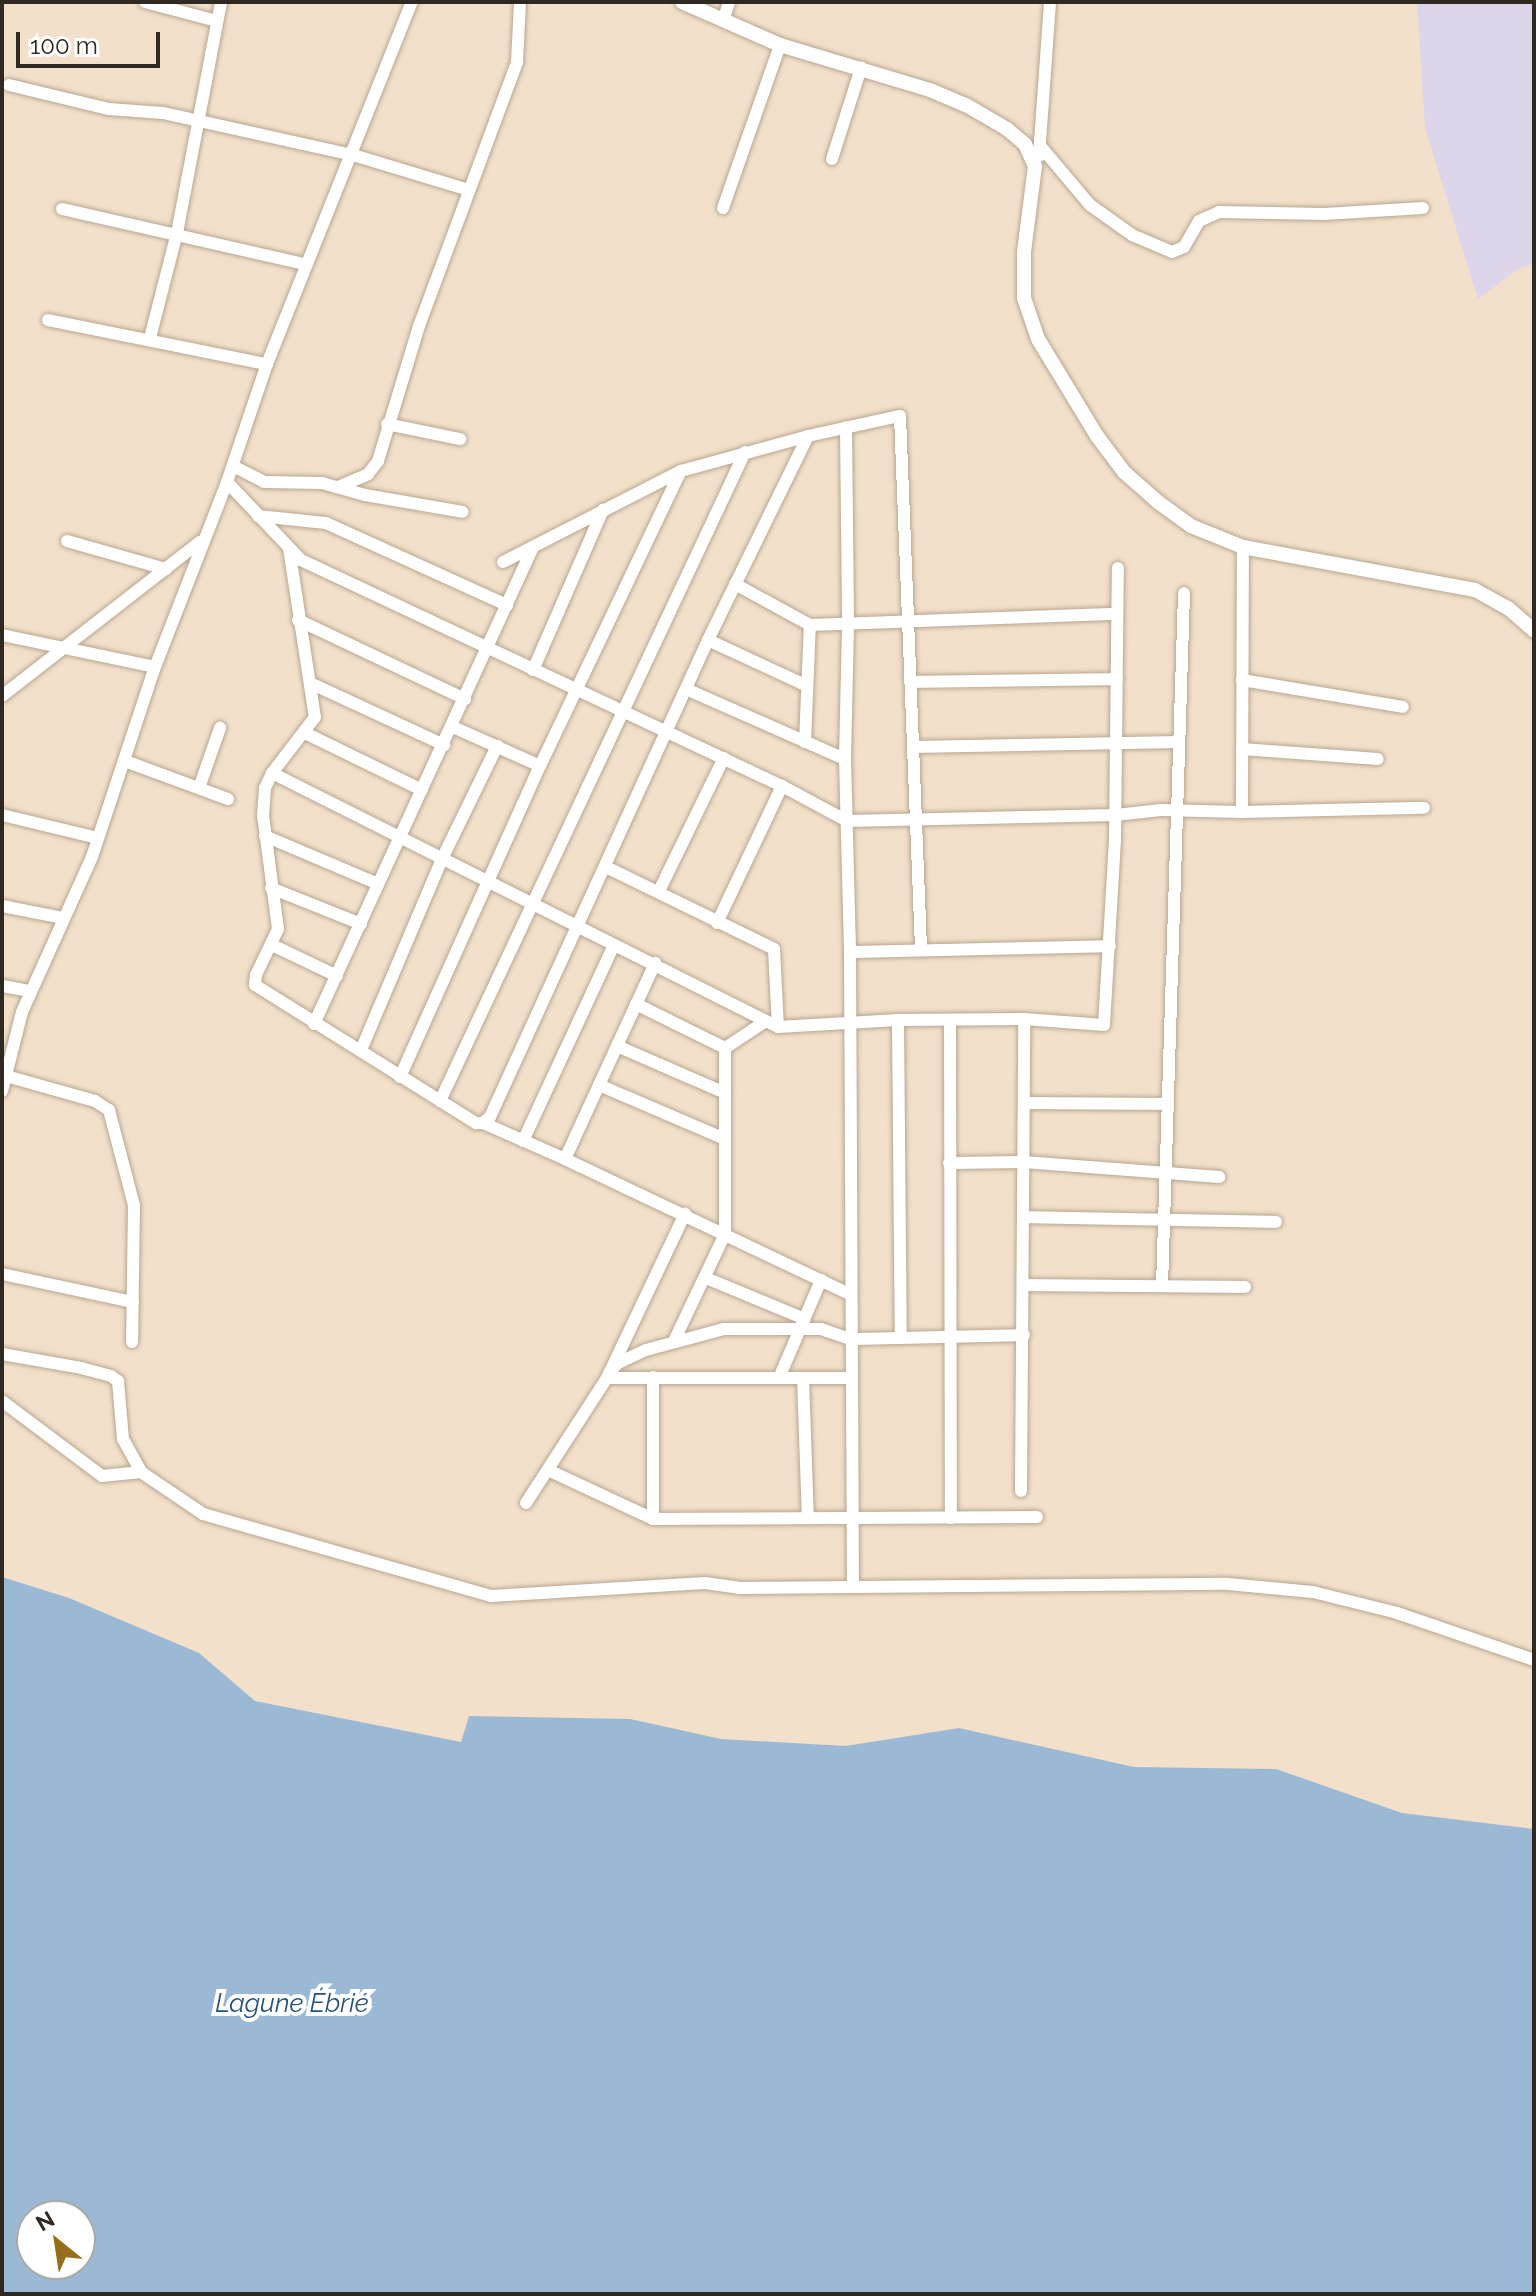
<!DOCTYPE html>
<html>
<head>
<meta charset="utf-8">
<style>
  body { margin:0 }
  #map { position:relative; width:1536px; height:2296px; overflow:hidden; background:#f2e0ca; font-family:Raleway,sans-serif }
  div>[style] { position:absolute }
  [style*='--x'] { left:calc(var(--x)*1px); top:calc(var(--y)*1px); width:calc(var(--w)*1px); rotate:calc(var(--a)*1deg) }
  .industrial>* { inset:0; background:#ddd5ea }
  .water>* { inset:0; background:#9bb9d4 }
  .roads { filter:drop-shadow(0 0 2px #b7a691) drop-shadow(0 0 2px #b7a691) }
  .minor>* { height:12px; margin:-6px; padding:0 6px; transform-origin:6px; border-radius:6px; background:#fff }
  .tertiary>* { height:14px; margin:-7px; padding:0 7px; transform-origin:7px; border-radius:7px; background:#fff }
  span { translate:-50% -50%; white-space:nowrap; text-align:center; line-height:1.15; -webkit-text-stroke:8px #fff; paint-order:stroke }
  .water-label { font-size:26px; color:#26547a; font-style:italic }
  .frame { position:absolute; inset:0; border:4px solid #302921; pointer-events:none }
  .north { position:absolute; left:16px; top:2200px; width:80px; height:80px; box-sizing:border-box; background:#fff; border:2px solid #aca9a6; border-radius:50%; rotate:330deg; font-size:22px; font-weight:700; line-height:32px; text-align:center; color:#302921 }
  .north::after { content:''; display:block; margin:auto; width:28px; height:36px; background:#966d18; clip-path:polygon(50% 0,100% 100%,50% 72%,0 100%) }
  .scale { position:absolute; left:16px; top:32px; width:144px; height:36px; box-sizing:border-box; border:4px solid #302921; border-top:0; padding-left:10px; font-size:24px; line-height:28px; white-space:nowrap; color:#302921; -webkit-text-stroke:6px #fff; paint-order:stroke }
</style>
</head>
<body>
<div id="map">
  <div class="industrial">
    <i style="clip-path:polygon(1417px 2px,1534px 2px,1534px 264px,1521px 267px,1478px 299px,1425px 128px)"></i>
  </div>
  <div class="water">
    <i style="clip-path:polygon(evenodd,2px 1577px,69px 1598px,199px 1653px,255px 1701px,461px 1742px,469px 1716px,630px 1719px,721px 1739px,846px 1746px,959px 1728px,1134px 1767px,1276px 1769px,1402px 1813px,1534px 1829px,1534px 2294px,2px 2294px,2px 1577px,32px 2216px,80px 2216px,80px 2264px,32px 2264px,32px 2216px)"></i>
  </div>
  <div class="roads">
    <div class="minor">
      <i style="--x:145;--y:2;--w:74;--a:14.8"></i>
      <i style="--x:723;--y:21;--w:20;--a:-72"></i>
      <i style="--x:9;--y:85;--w:103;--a:13.5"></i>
      <i style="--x:109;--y:109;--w:54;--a:4.2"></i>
      <i style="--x:163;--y:113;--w:195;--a:12.5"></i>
      <i style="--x:353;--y:155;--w:121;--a:16.8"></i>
      <i style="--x:1042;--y:148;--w:75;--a:49.9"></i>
      <i style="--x:1090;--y:205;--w:52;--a:35.5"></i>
      <i style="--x:1132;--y:235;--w:43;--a:23"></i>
      <i style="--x:1172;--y:252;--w:13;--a:-23"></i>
      <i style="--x:1184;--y:247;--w:30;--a:-60"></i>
      <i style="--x:1199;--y:221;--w:22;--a:-24"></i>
      <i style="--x:1219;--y:212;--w:105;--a:1.1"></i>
      <i style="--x:1324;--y:214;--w:99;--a:-3.5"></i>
      <i style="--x:1039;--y:156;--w:154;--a:-85.9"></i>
      <i style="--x:832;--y:159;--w:96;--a:-72.3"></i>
      <i style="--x:723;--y:208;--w:173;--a:-70.7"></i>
      <i style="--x:62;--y:209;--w:248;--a:12.8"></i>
      <i style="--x:48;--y:320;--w:223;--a:11.4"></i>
      <i style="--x:150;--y:338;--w:108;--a:-75.6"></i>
      <i style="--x:177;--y:233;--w:235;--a:-79.2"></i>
      <i style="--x:387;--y:424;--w:75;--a:11.6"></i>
      <i style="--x:846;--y:427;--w:199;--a:89.4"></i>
      <i style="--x:848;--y:626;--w:133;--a:91.3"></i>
      <i style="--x:845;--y:759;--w:193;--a:88.5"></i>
      <i style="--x:850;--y:952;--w:635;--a:89.73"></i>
      <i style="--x:233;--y:466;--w:35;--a:27"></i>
      <i style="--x:264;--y:482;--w:58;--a:1"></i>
      <i style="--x:322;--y:483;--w:45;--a:15.6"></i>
      <i style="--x:365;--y:495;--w:99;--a:9.8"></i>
      <i style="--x:227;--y:482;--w:108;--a:46.5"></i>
      <i style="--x:301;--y:560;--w:531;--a:25.17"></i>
      <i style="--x:782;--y:786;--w:74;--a:28.3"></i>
      <i style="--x:847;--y:821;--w:269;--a:-1.3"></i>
      <i style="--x:1116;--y:815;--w:45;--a:-6.3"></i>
      <i style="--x:1161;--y:810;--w:81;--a:1.4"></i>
      <i style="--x:1242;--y:812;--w:182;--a:-1.3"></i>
      <i style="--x:338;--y:487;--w:33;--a:-23"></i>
      <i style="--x:368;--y:474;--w:16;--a:-52"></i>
      <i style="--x:378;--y:461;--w:141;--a:-73.1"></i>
      <i style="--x:419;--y:326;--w:282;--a:-69.6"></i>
      <i style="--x:517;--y:62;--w:60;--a:-87.1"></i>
      <i style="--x:258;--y:516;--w:68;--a:5.9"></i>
      <i style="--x:326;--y:523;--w:199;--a:24.4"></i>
      <i style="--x:67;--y:541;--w:103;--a:15.8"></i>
      <i style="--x:289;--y:548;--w:171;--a:81.3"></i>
      <i style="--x:315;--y:717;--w:71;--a:127.5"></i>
      <i style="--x:272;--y:773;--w:17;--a:115"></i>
      <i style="--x:265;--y:788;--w:27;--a:94"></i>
      <i style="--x:263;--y:815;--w:115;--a:82.5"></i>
      <i style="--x:278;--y:929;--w:51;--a:115.6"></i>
      <i style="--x:256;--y:975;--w:10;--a:96"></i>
      <i style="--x:255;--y:985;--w:261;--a:32"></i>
      <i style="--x:476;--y:1123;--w:7;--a:0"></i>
      <i style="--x:483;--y:1123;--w:90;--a:23.7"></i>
      <i style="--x:565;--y:1159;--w:314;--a:25.4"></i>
      <i style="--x:503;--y:562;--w:200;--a:-27.1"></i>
      <i style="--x:681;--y:471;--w:132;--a:-15.4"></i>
      <i style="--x:808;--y:436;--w:94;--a:-12.3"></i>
      <i style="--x:900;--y:416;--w:533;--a:87.74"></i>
      <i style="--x:735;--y:584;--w:85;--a:28.7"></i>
      <i style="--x:810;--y:625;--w:307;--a:-2.1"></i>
      <i style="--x:298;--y:620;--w:185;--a:25.3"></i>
      <i style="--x:2;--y:635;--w:156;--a:11.8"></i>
      <i style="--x:708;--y:640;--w:107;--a:24.9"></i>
      <i style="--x:533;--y:670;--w:175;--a:-66.4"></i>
      <i style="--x:1242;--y:680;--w:163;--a:9.5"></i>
      <i style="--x:910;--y:682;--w:207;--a:-0.8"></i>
      <i style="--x:310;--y:683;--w:148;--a:24.8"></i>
      <i style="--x:686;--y:689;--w:174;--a:23.8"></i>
      <i style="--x:2;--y:696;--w:251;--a:-37.9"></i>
      <i style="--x:453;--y:727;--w:95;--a:24.1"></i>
      <i style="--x:305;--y:733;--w:130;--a:26"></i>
      <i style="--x:805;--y:742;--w:117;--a:-87.6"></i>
      <i style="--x:913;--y:747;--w:266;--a:-1.1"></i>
      <i style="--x:1242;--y:749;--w:136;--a:4.2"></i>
      <i style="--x:125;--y:761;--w:110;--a:20.3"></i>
      <i style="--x:272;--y:773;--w:566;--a:26.66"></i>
      <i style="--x:778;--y:1027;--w:120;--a:-3.3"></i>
      <i style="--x:898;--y:1020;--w:126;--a:-0.5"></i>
      <i style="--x:1024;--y:1019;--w:80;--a:4.3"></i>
      <i style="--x:1104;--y:1025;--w:185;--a:-86.6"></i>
      <i style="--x:1115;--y:840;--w:272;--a:-89.4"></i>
      <i style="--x:199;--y:788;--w:64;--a:-70.7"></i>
      <i style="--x:1242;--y:812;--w:265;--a:-89.8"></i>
      <i style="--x:2;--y:815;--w:99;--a:13.5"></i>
      <i style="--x:265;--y:836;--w:123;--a:23"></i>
      <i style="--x:606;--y:867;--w:187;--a:26"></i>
      <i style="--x:774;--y:949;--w:78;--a:87.1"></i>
      <i style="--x:271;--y:888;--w:97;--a:21.8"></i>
      <i style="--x:659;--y:891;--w:148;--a:-64"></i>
      <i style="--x:2;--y:906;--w:63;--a:11"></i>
      <i style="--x:717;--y:923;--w:152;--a:-64.6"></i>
      <i style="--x:272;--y:945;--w:72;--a:25.5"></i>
      <i style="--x:850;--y:952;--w:260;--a:-1.3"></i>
      <i style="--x:2;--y:986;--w:29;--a:10"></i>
      <i style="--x:636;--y:1004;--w:99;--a:26.3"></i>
      <i style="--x:898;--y:1020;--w:317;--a:89.5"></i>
      <i style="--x:950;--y:1020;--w:498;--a:89.9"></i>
      <i style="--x:314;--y:1024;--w:525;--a:-65.34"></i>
      <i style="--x:617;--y:1046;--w:118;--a:23.5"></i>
      <i style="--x:361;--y:1050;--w:207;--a:-67"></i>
      <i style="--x:442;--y:859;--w:126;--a:-64"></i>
      <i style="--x:6;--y:1076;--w:92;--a:15.7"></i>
      <i style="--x:95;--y:1101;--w:17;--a:33"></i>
      <i style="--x:109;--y:1110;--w:98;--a:75.3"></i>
      <i style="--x:134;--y:1205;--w:137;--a:90.8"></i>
      <i style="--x:400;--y:1077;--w:341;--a:-65.8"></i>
      <i style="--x:540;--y:766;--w:327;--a:-64.5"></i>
      <i style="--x:599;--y:1085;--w:137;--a:23.2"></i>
      <i style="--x:2;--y:1091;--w:81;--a:-75.8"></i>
      <i style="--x:22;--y:1012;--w:170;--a:-65.7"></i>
      <i style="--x:92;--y:857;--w:200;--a:-71.7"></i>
      <i style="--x:155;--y:667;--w:199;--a:-68.7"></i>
      <i style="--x:227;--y:482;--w:125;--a:-71.3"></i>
      <i style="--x:267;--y:364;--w:390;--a:-68.2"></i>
      <i style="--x:440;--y:1101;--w:717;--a:-64.83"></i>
      <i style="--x:1024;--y:1103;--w:144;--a:0.4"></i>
      <i style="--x:483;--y:1123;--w:9;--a:-41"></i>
      <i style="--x:490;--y:1117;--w:524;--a:-65.44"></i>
      <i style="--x:708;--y:640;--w:227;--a:-63.9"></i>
      <i style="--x:523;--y:1141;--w:216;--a:-65.1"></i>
      <i style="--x:565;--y:1159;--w:216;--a:-65.3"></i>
      <i style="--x:949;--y:1163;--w:75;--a:-0.8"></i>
      <i style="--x:1024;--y:1162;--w:196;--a:4.4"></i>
      <i style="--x:1024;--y:1217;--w:252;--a:1.1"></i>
      <i style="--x:2;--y:1274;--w:134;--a:12.1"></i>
      <i style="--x:706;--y:1278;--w:107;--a:22.5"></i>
      <i style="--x:1024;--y:1285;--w:221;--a:0.5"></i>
      <i style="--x:1162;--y:1286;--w:693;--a:-88.18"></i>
      <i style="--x:674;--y:1341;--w:119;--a:-64.5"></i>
      <i style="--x:725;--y:1234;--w:186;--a:-90"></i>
      <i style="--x:725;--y:1048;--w:49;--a:-33.4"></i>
      <i style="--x:2;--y:1354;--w:80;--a:10"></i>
      <i style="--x:81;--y:1368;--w:31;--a:15"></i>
      <i style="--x:111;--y:1376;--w:9;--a:36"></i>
      <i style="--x:118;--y:1381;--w:58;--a:85.1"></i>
      <i style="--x:123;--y:1439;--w:38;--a:61"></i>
      <i style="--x:141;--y:1472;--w:75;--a:34.1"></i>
      <i style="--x:203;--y:1514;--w:299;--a:15.9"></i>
      <i style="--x:491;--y:1596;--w:214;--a:-3.5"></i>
      <i style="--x:705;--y:1583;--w:34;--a:8"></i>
      <i style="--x:739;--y:1588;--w:489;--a:-0.5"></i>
      <i style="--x:1228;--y:1584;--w:85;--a:5.4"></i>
      <i style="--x:1313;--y:1592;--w:87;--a:14"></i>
      <i style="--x:1397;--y:1613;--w:145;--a:18.9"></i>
      <i style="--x:609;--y:1373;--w:13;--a:-48"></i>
      <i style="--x:618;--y:1363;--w:31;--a:-25"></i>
      <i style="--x:646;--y:1350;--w:81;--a:-15.1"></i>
      <i style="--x:724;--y:1329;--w:97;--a:0"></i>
      <i style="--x:821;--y:1329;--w:31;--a:19"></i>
      <i style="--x:850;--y:1339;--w:174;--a:-1.3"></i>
      <i style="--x:607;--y:1378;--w:243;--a:0"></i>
      <i style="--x:779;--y:1378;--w:107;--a:-66.8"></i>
      <i style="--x:803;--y:1378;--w:140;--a:88"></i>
      <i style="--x:2;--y:1401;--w:125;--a:36.9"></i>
      <i style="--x:102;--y:1476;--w:39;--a:-6"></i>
      <i style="--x:548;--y:1470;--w:116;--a:25"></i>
      <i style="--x:653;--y:1519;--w:384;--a:-0.3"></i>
      <i style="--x:1021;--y:1491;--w:472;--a:-89.6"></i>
      <i style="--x:526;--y:1503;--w:149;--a:-57.1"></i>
      <i style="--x:607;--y:1378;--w:182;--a:-64.6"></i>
      <i style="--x:653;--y:1519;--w:142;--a:-90"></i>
    </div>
    <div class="tertiary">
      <i style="--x:682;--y:2;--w:107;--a:23.7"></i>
      <i style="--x:780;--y:45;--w:157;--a:16.7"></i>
      <i style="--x:930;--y:90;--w:39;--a:23"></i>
      <i style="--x:966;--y:105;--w:48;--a:30.3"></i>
      <i style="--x:1007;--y:129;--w:23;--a:40"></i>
      <i style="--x:1025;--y:144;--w:24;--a:66"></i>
      <i style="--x:1035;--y:166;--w:87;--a:97.3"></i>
      <i style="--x:1024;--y:252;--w:46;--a:90"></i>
      <i style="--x:1024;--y:298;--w:43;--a:71.1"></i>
      <i style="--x:1038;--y:339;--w:114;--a:58.7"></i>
      <i style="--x:1097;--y:436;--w:45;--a:53.1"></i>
      <i style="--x:1124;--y:472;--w:45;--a:41.4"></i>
      <i style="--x:1158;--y:502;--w:41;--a:36"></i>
      <i style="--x:1191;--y:526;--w:56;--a:22"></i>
      <i style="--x:1243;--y:547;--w:236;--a:10.5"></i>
      <i style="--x:1475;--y:590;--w:38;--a:29"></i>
      <i style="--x:1508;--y:608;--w:35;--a:41"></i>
    </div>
  </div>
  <div class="water-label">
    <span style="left:292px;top:2004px">Lagune Ébrié</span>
  </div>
  <div class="frame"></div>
  <div class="north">N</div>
  <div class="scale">100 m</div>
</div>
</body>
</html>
